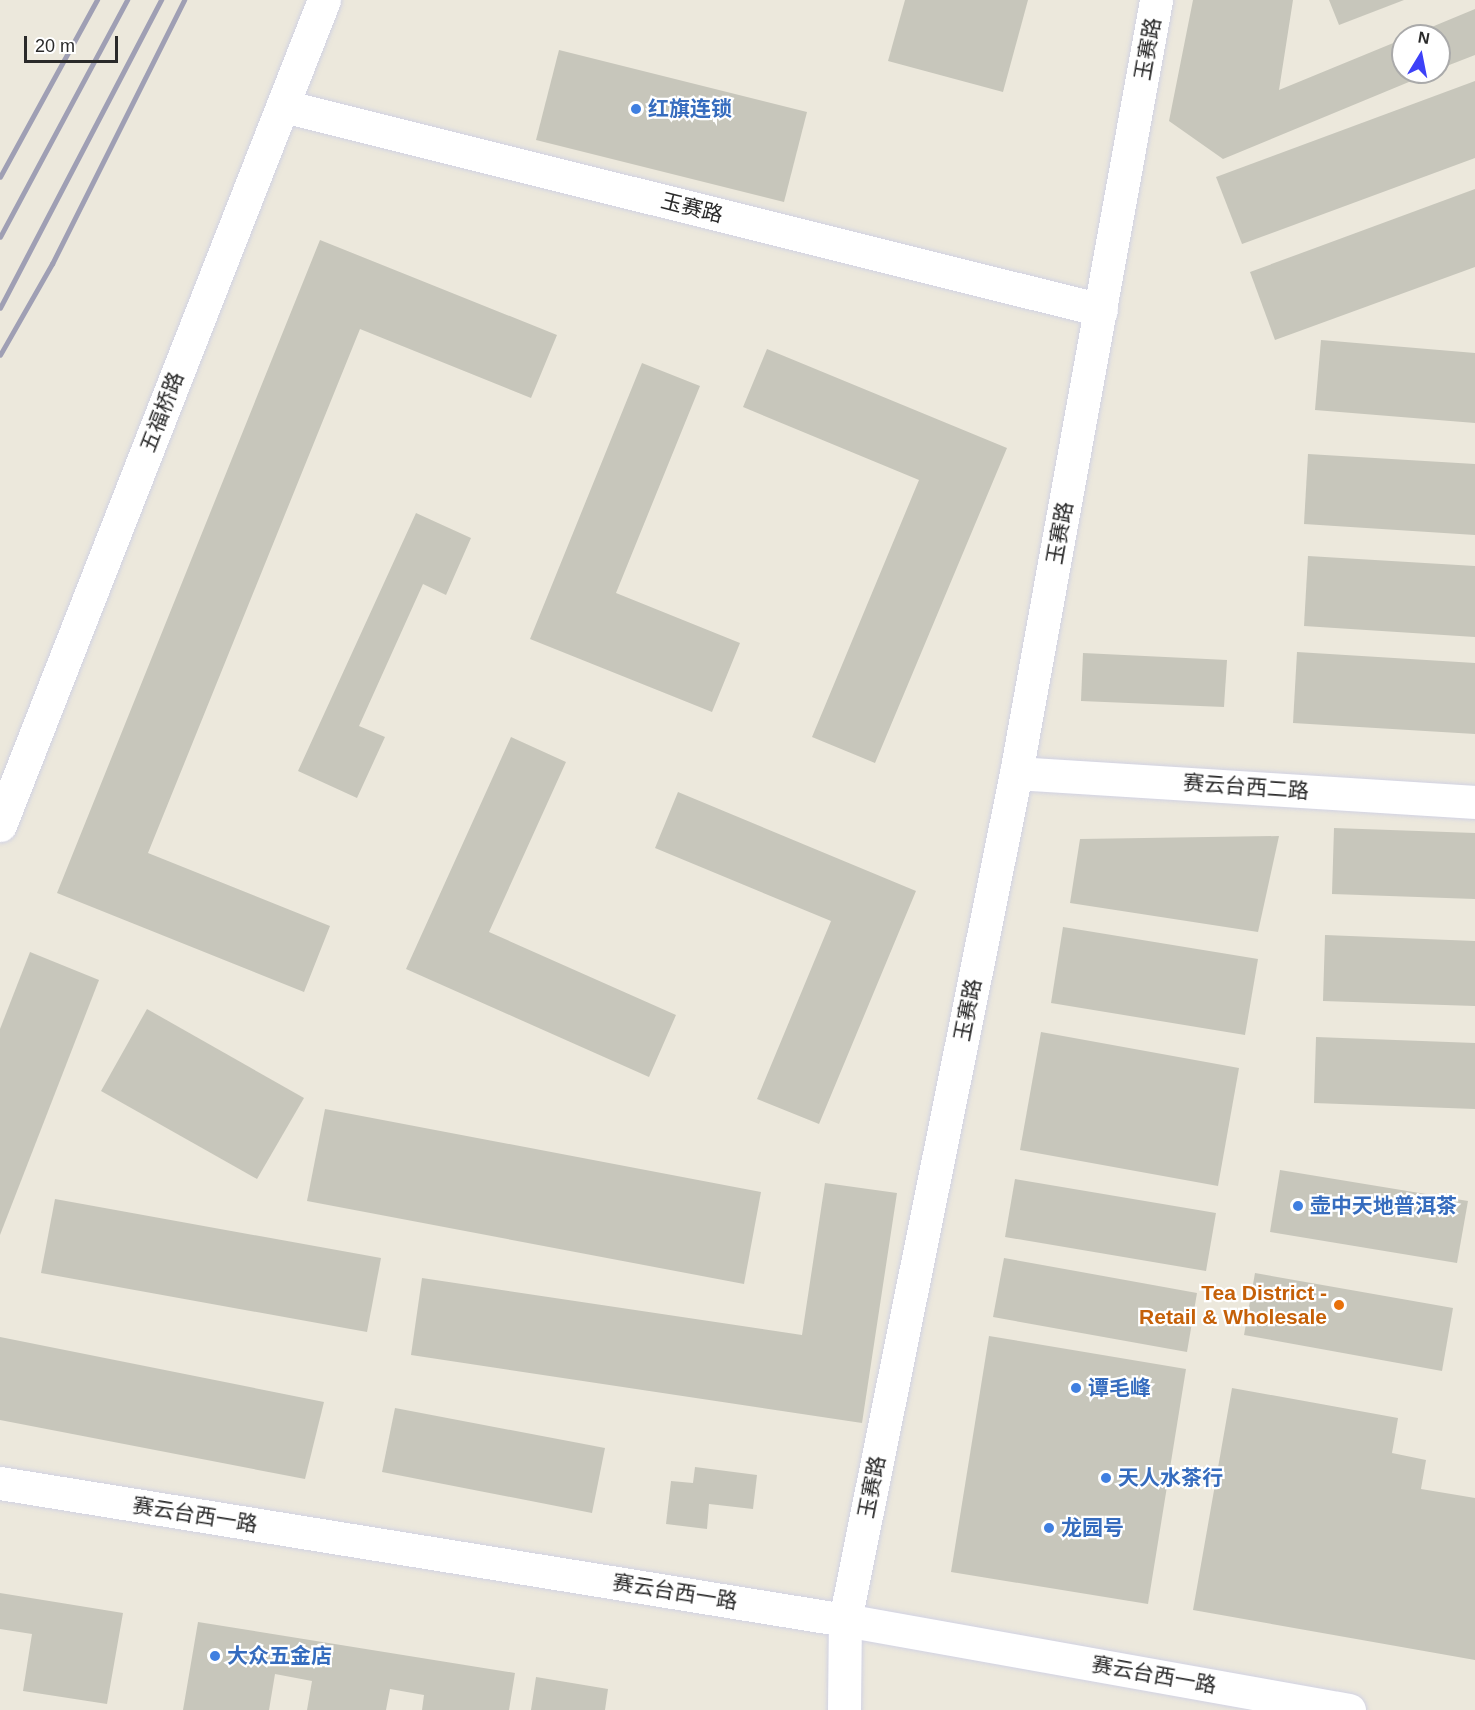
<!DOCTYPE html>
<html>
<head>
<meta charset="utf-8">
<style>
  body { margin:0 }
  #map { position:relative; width:1475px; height:1710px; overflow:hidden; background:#ece8dc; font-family:Helvetica,"Noto Sans SC",sans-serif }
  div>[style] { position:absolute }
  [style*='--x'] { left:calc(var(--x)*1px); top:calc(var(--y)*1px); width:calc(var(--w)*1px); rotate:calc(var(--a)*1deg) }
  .building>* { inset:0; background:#c7c6bb }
  .roads { filter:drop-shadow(0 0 2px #d1d2e3) drop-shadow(0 0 2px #d1d2e3) }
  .minor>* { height:33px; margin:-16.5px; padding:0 16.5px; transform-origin:16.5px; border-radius:16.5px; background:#fff }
  .rail>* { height:4.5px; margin:-2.25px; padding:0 2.25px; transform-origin:2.25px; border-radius:2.25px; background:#9f9fb4 }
  .dots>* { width:16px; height:16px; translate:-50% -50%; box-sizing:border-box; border:3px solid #fff; border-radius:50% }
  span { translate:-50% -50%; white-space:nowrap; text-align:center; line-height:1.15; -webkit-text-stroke:4.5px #fff; paint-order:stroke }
  .street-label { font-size:21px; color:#2a2a2a }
  .shop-label { font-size:21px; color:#366cbe; font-weight:700 }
  .left { translate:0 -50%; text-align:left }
  .food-label { font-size:21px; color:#c56008; font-weight:700 }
  .right { translate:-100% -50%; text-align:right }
  .north { position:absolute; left:1391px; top:24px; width:60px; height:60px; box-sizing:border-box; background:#fff; border:2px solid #aaa; border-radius:50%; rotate:10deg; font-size:16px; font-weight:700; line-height:24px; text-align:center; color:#2a2a2a }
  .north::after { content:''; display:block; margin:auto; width:21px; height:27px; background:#3d41f8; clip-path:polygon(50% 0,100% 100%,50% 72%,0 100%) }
  .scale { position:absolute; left:24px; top:36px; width:94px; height:27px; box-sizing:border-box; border:3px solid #2a2a2a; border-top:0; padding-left:8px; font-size:18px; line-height:21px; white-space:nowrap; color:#2a2a2a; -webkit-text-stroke:4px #fff; paint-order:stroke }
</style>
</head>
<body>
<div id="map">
  <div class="building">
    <i style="clip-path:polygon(905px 0,1028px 0,1003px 92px,888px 61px)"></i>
    <i style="clip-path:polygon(1193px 0,1293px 0,1279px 90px,1403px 39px,1403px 72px,1433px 72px,1223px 159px,1169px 121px)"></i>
    <i style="clip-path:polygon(1329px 0,1404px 0,1339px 25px)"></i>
    <i style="clip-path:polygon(1475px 9px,1475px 55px,1439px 69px,1439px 36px,1410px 36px)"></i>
    <i style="clip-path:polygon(559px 50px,807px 112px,784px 202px,536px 140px)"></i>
    <i style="clip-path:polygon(1475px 81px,1475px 158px,1242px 244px,1216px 177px)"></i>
    <i style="clip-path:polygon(1475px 189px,1475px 267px,1275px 340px,1250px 272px)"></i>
    <i style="clip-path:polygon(320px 240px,557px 335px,531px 398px,360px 329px,148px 853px,330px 926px,304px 992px,57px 893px)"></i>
    <i style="clip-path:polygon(1321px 340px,1475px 353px,1475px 423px,1315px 410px)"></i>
    <i style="clip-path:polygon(767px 349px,1007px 448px,875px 763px,812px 737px,919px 480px,743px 407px)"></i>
    <i style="clip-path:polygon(642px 363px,700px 386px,616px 593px,740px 643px,712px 712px,530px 639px)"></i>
    <i style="clip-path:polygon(1308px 454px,1475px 464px,1475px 535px,1304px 524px)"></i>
    <i style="clip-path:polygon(416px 513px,471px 538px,446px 595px,423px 584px,359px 726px,385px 737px,357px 798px,298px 771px)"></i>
    <i style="clip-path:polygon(1308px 556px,1475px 566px,1475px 637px,1304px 626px)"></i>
    <i style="clip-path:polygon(1297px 652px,1475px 663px,1475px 734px,1293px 723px)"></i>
    <i style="clip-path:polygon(1083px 653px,1227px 660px,1224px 707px,1081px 701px)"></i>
    <i style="clip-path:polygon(511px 737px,566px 762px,489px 932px,676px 1015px,649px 1077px,406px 969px)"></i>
    <i style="clip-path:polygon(678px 792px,916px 891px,819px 1124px,757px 1099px,831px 921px,655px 848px)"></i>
    <i style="clip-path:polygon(1334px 828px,1475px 833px,1475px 899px,1332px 894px)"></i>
    <i style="clip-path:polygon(1279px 836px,1258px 932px,1070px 903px,1080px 839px)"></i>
    <i style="clip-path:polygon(1063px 927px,1258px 959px,1245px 1035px,1051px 1003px)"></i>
    <i style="clip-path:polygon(1325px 935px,1475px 941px,1475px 1006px,1323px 1001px)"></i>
    <i style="clip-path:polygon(30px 952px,99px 980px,0 1235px,0 1029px)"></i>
    <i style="clip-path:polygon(147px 1009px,304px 1098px,257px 1179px,101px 1091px)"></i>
    <i style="clip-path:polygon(1041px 1032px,1239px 1068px,1218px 1186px,1020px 1150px)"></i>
    <i style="clip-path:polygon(1316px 1037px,1475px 1043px,1475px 1109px,1314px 1103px)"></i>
    <i style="clip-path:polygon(325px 1109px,761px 1192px,744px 1284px,307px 1201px)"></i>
    <i style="clip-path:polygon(1280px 1170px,1468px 1201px,1457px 1263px,1270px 1232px)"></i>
    <i style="clip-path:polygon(1015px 1179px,1216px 1213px,1206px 1271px,1005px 1237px)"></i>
    <i style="clip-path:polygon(825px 1183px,897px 1193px,862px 1423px,411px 1355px,422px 1278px,802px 1335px)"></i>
    <i style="clip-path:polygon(55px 1199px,381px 1258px,367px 1332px,41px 1273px)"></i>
    <i style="clip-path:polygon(1004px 1258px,1197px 1293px,1187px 1352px,993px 1317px)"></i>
    <i style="clip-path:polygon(1255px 1273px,1453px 1308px,1442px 1371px,1244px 1335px)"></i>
    <i style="clip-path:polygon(989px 1336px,1186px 1369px,1148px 1604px,951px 1572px)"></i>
    <i style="clip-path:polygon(0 1337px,324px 1402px,305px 1479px,0 1420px)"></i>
    <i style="clip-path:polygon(1232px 1388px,1398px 1418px,1392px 1453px,1426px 1460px,1421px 1489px,1475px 1498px,1475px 1660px,1193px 1610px)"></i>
    <i style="clip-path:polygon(395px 1408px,605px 1448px,592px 1513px,382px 1472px)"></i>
    <i style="clip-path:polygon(695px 1467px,757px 1475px,753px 1509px,709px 1504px,707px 1529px,666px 1524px,671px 1481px,693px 1483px)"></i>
    <i style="clip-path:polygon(0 1593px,123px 1613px,107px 1704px,23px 1691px,32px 1634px,0 1629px)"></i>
    <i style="clip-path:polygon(198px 1622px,515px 1673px,509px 1710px,422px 1710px,424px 1695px,390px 1689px,386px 1710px,307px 1710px,312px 1681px,275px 1674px,269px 1710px,183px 1710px)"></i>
    <i style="clip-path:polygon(536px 1677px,608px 1689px,605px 1710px,531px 1710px)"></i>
  </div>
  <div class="roads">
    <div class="minor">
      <i style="--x:283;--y:106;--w:843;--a:14"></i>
      <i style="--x:1016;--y:773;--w:460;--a:3.6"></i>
      <i style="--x:0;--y:825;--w:886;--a:-68.56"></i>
      <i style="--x:0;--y:1483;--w:856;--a:9.21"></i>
      <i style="--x:845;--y:1620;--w:512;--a:10.12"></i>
      <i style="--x:844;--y:1710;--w:90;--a:-89.4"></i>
      <i style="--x:845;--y:1620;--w:864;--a:-78.59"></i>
      <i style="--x:1016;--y:773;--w:786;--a:-79.73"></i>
    </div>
  </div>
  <div class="rail">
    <i style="--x:0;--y:177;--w:202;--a:-61.3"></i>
    <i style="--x:0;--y:237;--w:269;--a:-61.8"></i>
    <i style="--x:0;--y:308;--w:348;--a:-62.4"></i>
    <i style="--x:0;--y:355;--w:105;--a:-60.3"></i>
    <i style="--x:52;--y:264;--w:295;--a:-63.4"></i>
  </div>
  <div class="dots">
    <i style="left:636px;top:109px;background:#3f7fe0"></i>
    <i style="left:1298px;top:1206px;background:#3f7fe0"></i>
    <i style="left:1339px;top:1305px;background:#e8710a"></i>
    <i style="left:1076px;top:1388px;background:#3f7fe0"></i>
    <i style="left:1106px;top:1478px;background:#3f7fe0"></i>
    <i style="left:1049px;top:1528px;background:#3f7fe0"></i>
    <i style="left:215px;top:1656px;background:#3f7fe0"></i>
  </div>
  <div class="street-label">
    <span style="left:1148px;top:49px;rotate:-80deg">玉赛路</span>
    <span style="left:692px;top:208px;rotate:14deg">玉赛路</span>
    <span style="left:162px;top:412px;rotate:-69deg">五福桥路</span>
    <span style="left:1060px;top:533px;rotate:-80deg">玉赛路</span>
    <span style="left:1246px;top:787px;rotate:4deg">赛云台西二路</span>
    <span style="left:968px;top:1010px;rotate:-79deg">玉赛路</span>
    <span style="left:872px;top:1487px;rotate:-79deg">玉赛路</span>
    <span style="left:195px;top:1515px;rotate:9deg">赛云台西一路</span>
    <span style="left:675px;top:1592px;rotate:9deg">赛云台西一路</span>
    <span style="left:1154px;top:1675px;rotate:10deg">赛云台西一路</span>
  </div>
  <div class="shop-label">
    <span class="left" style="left:648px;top:109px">红旗连锁</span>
    <span class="left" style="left:1310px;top:1206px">壶中天地普洱茶</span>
    <span class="left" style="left:1088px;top:1388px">谭毛峰</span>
    <span class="left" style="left:1118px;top:1478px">天人水茶行</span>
    <span class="left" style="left:1061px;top:1528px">龙园号</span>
    <span class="left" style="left:227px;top:1656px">大众五金店</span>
  </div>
  <div class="food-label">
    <span class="right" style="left:1327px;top:1305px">Tea District -<br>Retail &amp; Wholesale</span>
  </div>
  <div class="north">N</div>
  <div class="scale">20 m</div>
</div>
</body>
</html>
